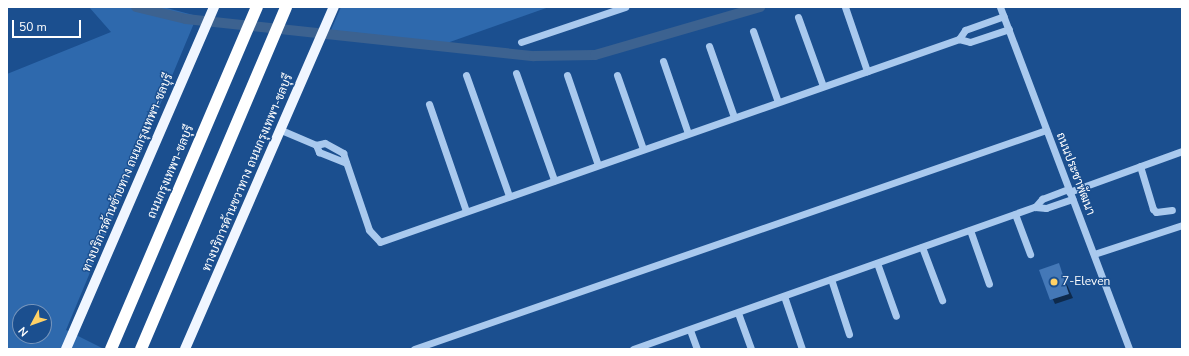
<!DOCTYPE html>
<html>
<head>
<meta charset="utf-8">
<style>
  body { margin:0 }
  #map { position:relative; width:1189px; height:356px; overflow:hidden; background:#1b4f8f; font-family:"Nunito Sans",Sarabun,sans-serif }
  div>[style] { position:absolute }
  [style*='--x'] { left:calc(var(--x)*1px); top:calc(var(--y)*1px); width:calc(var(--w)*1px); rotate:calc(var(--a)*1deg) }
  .green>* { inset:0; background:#2e69ad }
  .shadow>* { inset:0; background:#0007 }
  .canal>* { height:10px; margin:-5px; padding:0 5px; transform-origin:5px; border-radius:5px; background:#3c6290 }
  .building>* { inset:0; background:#4478b7 }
  .minor>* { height:7px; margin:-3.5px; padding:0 3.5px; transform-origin:3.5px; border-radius:3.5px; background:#a9c9ee }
  .major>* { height:10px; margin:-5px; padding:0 5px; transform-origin:5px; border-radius:5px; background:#f0f6ff }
  .highway>* { height:12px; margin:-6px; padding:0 6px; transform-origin:6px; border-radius:6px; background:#fff }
  .dots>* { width:11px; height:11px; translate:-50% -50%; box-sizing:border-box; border:2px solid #1b4f8f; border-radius:50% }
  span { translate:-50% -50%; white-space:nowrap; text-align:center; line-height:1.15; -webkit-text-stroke:3px #1b4f8f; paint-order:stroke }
  .street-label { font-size:12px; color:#fff }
  .poi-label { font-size:12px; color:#fff }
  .left { translate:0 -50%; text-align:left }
  .frame { position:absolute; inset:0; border:8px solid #fff; pointer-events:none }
  .north { position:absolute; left:12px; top:304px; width:40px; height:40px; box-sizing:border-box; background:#1b4f8f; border:1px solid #7695bc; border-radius:50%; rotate:229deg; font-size:11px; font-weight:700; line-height:16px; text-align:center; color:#fff }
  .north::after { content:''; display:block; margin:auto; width:14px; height:18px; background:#ffd166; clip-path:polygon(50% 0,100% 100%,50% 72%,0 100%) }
  .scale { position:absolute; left:12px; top:20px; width:69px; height:18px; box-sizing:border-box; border:2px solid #fff; border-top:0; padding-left:5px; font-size:12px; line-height:14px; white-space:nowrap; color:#fff; -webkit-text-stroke:3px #1b4f8f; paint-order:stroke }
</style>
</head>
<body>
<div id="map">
  <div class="green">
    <i style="clip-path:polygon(evenodd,89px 7px,163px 7px,197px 16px,66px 330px,104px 349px,7px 349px,7px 74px,111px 32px,89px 7px,20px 312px,44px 312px,44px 336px,20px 336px,20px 312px)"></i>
    <i style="clip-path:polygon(341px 7px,549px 7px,447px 43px,331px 30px)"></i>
  </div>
  <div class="shadow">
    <i style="clip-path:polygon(1058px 265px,1073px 298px,1055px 304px,1040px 271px)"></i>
  </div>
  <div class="canal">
    <i style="--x:136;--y:7;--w:51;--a:13.5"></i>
    <i style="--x:186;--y:19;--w:350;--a:6.1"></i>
    <i style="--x:534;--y:56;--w:61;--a:-0.9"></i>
    <i style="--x:595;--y:55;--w:172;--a:-16.2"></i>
  </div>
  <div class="building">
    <i style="clip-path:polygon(1059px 263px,1069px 294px,1050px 300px,1039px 270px)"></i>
  </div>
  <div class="minor">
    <i style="--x:845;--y:7;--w:68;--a:71"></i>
    <i style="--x:1000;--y:7;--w:366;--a:69.3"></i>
    <i style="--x:798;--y:17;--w:73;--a:70.1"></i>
    <i style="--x:753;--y:31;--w:75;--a:70.6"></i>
    <i style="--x:959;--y:39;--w:11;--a:15"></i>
    <i style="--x:970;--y:42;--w:41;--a:-18.4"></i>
    <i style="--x:521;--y:42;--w:110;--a:-18.6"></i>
    <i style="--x:709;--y:46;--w:75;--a:70.6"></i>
    <i style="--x:663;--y:61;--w:76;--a:70.9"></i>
    <i style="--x:516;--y:73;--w:114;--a:70.4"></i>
    <i style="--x:466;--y:75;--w:128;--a:70.4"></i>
    <i style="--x:567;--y:75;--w:95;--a:71"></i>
    <i style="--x:617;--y:75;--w:78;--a:70.6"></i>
    <i style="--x:429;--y:104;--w:113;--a:70.9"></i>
    <i style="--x:281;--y:130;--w:38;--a:23"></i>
    <i style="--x:316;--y:145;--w:9;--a:-13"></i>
    <i style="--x:325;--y:143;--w:21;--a:29"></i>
    <i style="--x:343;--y:153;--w:81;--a:71.3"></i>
    <i style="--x:369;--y:230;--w:16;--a:47"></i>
    <i style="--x:380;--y:242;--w:614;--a:-19.32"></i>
    <i style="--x:959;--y:39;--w:11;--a:-56"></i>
    <i style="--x:965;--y:30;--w:41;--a:-19.7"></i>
    <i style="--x:316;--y:145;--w:8;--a:67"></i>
    <i style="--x:319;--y:152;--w:29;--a:22"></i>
    <i style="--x:1140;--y:166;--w:45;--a:73.2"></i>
    <i style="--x:1153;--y:209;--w:4;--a:45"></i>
    <i style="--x:1156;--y:212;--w:16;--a:-7"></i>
    <i style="--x:1069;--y:192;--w:120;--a:-19.9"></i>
    <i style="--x:1035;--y:207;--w:11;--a:5"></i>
    <i style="--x:1046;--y:208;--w:28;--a:-19"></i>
    <i style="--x:1015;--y:214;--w:43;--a:69.4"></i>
    <i style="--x:970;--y:230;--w:57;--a:70.6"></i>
    <i style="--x:922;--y:247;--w:57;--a:69.3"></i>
    <i style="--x:1094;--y:254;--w:93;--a:-18.2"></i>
    <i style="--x:877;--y:263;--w:56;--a:70.3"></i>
    <i style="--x:831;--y:279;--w:58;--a:71.9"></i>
    <i style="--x:784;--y:296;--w:56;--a:71.2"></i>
    <i style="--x:738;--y:313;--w:38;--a:70"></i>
    <i style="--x:690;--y:330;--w:20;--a:70"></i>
    <i style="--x:414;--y:349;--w:669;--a:-19.11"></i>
    <i style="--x:633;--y:349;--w:426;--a:-19.5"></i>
    <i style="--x:1035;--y:207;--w:11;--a:-49"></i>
    <i style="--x:1042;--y:199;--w:28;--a:-21"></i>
  </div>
  <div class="major">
    <i style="--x:66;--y:349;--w:373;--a:-66.6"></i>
    <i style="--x:185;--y:349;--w:373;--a:-66.5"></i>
  </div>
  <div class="highway">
    <i style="--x:111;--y:349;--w:372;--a:-66.9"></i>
    <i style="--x:141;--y:349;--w:371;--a:-67"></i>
  </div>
  <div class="dots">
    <i style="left:1054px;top:282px;background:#ffd166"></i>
  </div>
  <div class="street-label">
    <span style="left:171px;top:172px;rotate:-67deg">ถนนกรุงเทพฯ-ชลบุรี</span>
    <span style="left:128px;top:173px;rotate:-67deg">ทางบริการด้านซ้ายทาง ถนนกรุงเทพฯ-ชลบุรี</span>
    <span style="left:248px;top:173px;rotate:-67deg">ทางบริการด้านขวาทาง ถนนกรุงเทพฯ-ชลบุรี</span>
    <span style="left:1075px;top:174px;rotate:69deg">ถนนประชาพัฒนา</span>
  </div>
  <div class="poi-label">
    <span class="left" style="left:1062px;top:282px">7-Eleven</span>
  </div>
  <div class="frame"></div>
  <div class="north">N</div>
  <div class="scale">50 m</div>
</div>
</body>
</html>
